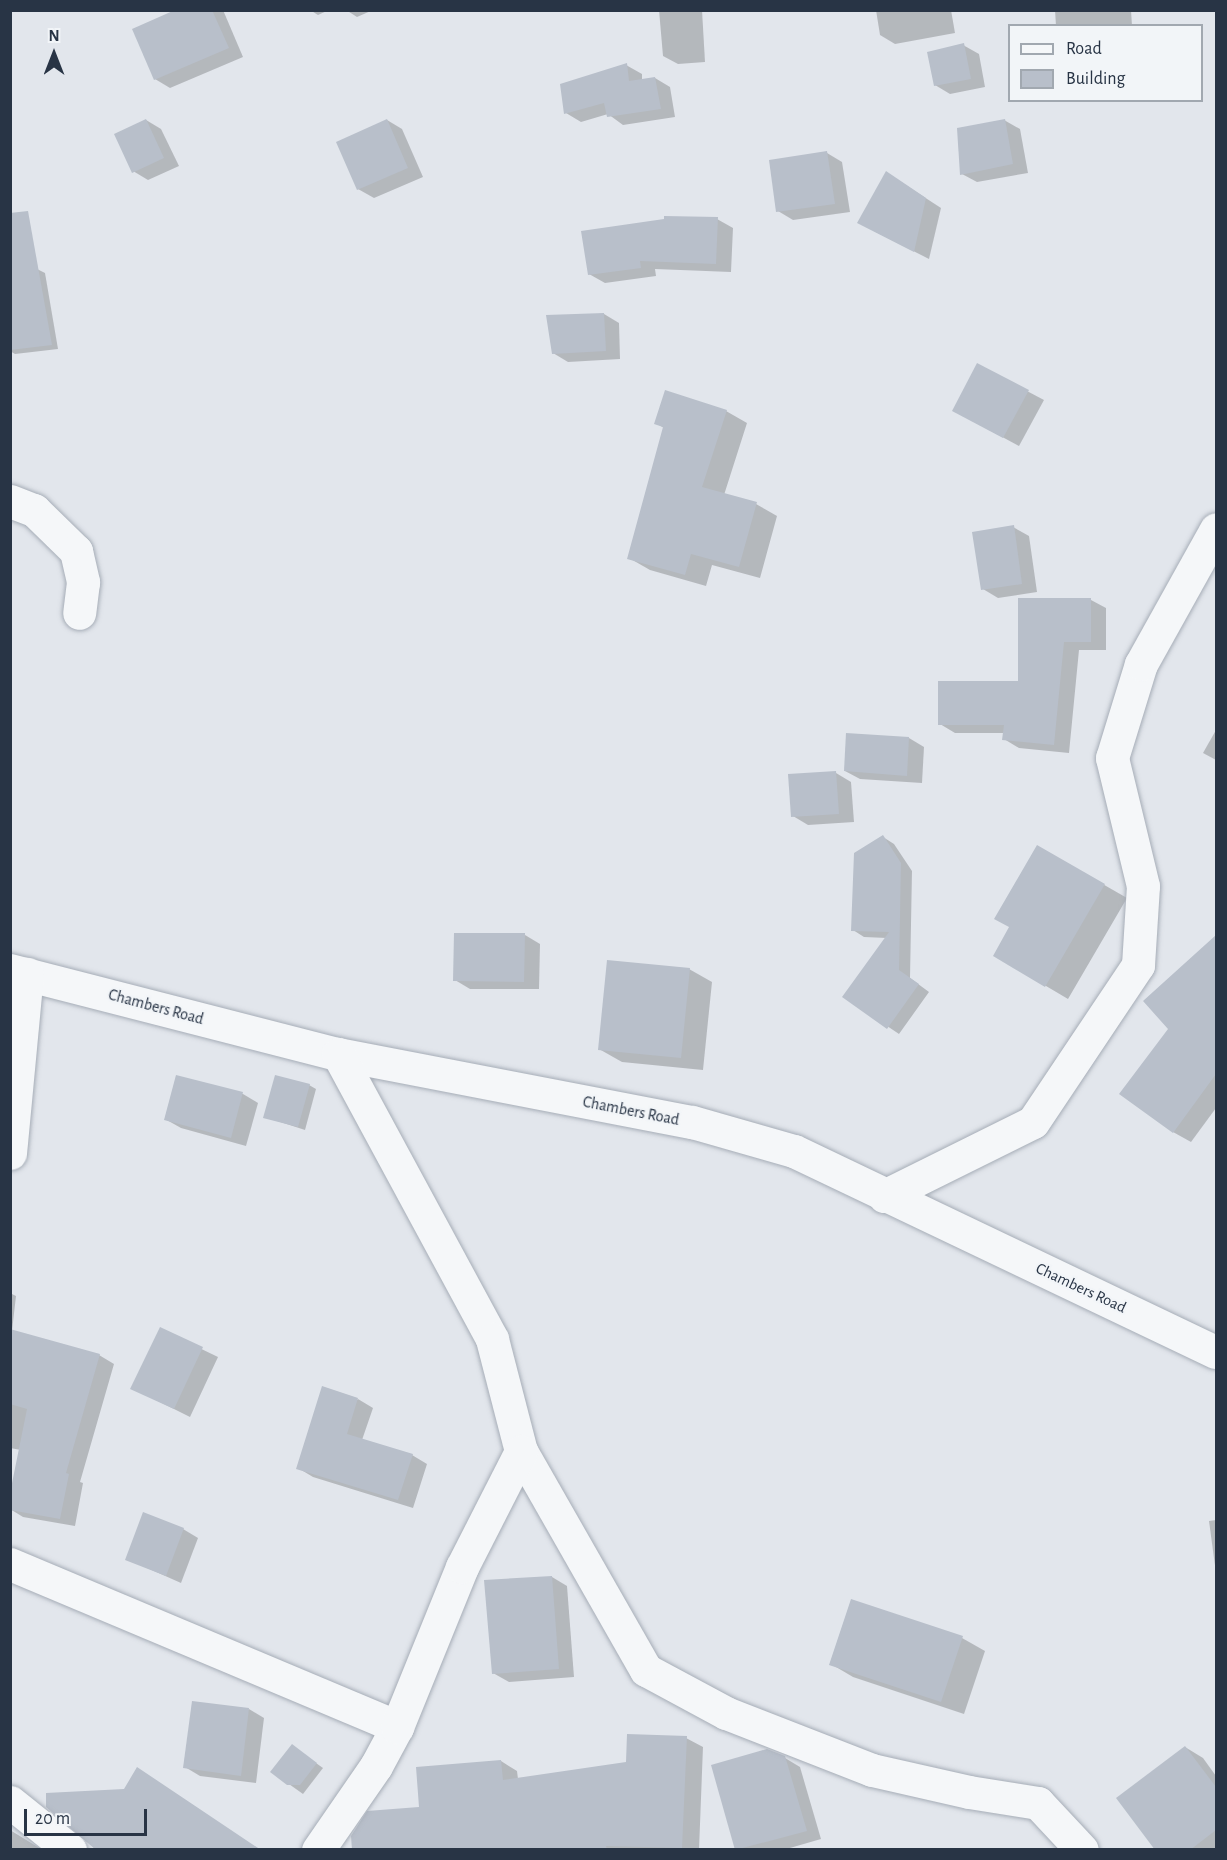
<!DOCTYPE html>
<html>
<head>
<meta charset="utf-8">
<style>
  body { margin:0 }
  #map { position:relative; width:1227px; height:1860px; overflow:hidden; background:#e2e6ec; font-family:"Alegreya Sans",sans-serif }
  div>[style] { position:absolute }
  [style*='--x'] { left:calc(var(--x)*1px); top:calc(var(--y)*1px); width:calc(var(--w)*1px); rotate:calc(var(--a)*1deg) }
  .shadow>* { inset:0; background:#0003 }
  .building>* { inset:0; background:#b8bfca }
  .roads { filter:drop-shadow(0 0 2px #a6adb7) drop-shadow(0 0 2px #a6adb7) }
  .minor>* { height:33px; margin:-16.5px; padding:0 16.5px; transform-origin:16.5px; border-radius:16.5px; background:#f5f7f9 }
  span { translate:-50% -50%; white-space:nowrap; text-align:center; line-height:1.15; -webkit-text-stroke:4.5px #f2f5f8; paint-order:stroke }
  .street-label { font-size:16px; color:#283445 }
  .frame { position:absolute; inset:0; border:12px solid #283445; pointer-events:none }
  .legend { position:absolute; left:1008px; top:24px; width:195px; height:78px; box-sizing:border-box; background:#f2f5f8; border:2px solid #a1a8b0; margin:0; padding:8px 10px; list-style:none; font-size:18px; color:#283445 }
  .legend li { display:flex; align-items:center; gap:12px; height:30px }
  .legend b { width:30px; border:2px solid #a1a8b0 }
  .north { position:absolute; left:24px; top:24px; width:60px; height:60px; -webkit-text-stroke:4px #f2f5f8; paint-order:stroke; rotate:0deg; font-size:16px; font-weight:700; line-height:24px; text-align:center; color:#283445 }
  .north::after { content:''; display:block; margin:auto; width:21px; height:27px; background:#283445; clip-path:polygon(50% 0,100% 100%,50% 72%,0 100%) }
  .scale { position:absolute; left:24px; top:1809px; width:123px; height:27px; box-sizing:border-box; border:3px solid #283445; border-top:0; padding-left:8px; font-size:18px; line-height:21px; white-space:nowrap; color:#283445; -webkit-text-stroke:4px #f2f5f8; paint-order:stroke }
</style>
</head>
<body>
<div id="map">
  <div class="shadow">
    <i style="clip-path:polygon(179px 10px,223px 10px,243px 57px,170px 88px,155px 79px)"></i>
    <i style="clip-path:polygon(310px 10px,329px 10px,318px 15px)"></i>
    <i style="clip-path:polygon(346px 10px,373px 10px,357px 17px)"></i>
    <i style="clip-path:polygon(659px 10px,702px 10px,705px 62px,678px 64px,663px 56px)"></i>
    <i style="clip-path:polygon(876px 10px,951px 10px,955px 33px,895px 44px,880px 35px)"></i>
    <i style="clip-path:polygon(1055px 10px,1131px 10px,1132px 26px,1056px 26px)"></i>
    <i style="clip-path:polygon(963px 45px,979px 54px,985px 87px,950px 94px,935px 85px)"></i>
    <i style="clip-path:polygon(626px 65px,642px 74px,642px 80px,655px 78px,670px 87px,675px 117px,623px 125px,608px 114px,581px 122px,566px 113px)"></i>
    <i style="clip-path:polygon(146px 120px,161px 129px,179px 166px,148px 180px,133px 171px)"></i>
    <i style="clip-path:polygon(387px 120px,402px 129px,423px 177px,374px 198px,358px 189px)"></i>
    <i style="clip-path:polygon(1004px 120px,1020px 129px,1028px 173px,977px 182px,962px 174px)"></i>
    <i style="clip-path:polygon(827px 153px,842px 162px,850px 212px,793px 220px,778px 211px)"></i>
    <i style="clip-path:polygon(901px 182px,941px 208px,929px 259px,874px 231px)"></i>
    <i style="clip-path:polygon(717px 219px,733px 228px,731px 272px,655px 269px,656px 276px,605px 283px,589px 274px)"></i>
    <i style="clip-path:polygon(37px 269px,45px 273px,58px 349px,15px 354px,10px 351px,10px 274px)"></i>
    <i style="clip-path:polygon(604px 314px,619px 323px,620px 359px,568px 362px,553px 353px)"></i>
    <i style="clip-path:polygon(978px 365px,1044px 400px,1019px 446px,969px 419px)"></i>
    <i style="clip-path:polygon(726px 411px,747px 423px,724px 495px,756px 504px,777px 516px,760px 578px,712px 565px,706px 586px,650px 570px,629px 558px,664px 428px,656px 423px)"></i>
    <i style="clip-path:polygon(1013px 527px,1029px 536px,1037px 592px,998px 598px,983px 589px)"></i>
    <i style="clip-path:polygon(1020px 600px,1091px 600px,1106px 608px,1106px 650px,1079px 650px,1069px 753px,1019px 748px,1004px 739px,1004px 733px,955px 733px,940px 724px,1020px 683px)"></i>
    <i style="clip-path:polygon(1216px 730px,1216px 760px,1203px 753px)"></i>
    <i style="clip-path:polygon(909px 738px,924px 747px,922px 783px,860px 779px,845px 771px)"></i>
    <i style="clip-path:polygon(836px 773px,851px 782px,854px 822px,808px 825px,793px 816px)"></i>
    <i style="clip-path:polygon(883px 837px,894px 844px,912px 871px,910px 978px,929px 992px,899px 1034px,844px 997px,887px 938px,864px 937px,853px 930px)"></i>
    <i style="clip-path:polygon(1038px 847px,1127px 898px,1068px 999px,995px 956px,1011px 927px)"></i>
    <i style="clip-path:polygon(525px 935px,540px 944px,539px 989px,470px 989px,455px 980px)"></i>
    <i style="clip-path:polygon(1209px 943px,1216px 948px,1216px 1108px,1191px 1142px,1173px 1132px,1170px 1029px)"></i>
    <i style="clip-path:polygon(689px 969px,712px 982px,703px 1070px,622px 1062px,599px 1049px)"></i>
    <i style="clip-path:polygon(177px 1077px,243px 1094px,258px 1103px,246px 1146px,181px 1128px,165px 1119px)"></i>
    <i style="clip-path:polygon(309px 1085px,316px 1089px,305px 1130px,265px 1117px)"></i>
    <i style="clip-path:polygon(10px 1293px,16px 1296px,12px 1331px,99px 1355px,114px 1364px,80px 1482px,83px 1483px,75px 1526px,23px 1517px,10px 1509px,21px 1450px,10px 1448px)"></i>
    <i style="clip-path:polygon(160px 1329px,218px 1357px,190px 1417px,132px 1388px)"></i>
    <i style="clip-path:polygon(358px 1399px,373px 1408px,362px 1440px,412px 1455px,427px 1464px,413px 1508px,313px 1477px,298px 1468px)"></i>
    <i style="clip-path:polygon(1216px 1520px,1216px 1573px,1209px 1521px)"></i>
    <i style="clip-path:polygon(183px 1529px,198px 1538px,181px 1583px,127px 1559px)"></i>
    <i style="clip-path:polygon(552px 1577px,567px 1586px,574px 1677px,509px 1682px,493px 1673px)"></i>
    <i style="clip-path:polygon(962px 1638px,985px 1651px,964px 1714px,853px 1677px,831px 1664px)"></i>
    <i style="clip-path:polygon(249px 1709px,264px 1718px,256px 1783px,200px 1776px,185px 1767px)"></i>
    <i style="clip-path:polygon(686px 1738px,703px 1747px,699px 1850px,354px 1850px,501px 1761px,517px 1771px,518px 1779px,627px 1764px)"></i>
    <i style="clip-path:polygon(292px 1746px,323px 1768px,303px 1794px,272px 1772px)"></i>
    <i style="clip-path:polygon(1185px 1747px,1203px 1758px,1216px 1776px,1216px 1850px,1157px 1850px)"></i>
    <i style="clip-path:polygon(785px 1758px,800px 1767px,821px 1839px,783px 1850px,737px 1849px)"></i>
    <i style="clip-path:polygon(10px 1830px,41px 1849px,10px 1850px)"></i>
  </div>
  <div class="building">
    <i style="clip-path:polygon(175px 10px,212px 10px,229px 48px,154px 80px,132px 29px)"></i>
    <i style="clip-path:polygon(964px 43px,971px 79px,934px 86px,927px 52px)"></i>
    <i style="clip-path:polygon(627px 63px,629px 81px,655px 77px,661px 109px,607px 117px,604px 103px,564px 114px,560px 84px)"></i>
    <i style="clip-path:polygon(146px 119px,164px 158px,132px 173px,114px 134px)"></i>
    <i style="clip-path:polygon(387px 119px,408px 168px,357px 190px,336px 142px)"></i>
    <i style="clip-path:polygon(1005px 119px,1013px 164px,960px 175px,957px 128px)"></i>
    <i style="clip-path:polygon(827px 151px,835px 204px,776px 212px,769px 160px)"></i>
    <i style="clip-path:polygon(886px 171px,926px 198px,914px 252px,857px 223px)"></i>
    <i style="clip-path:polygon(28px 211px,52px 345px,10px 350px,10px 213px)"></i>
    <i style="clip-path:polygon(664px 216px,718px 217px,716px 264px,640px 261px,641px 268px,588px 275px,581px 231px,664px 219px)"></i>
    <i style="clip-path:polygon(604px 313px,606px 351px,552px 354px,546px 315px)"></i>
    <i style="clip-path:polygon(977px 363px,1029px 390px,1003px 438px,952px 411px)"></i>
    <i style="clip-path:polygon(665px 390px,727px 410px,702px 487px,757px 502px,739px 567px,691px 554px,685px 575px,627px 559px,663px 427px,654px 424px)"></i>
    <i style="clip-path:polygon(1014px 525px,1022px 584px,981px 590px,972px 532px)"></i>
    <i style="clip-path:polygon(1018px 598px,1091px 598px,1091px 642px,1064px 642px,1054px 745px,1002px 740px,1004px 725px,938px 725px,938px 681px,1018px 681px)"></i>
    <i style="clip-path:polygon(846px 733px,909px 737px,907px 776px,844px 771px)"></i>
    <i style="clip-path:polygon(836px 771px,839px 814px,791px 817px,788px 774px)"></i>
    <i style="clip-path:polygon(883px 835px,901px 863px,899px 970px,919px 984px,887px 1029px,842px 997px,889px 932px,851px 931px,854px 853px)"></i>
    <i style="clip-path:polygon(1037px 845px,1105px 884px,1045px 987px,993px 956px,1009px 927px,994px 919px)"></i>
    <i style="clip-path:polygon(454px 933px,525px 933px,524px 982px,453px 981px)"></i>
    <i style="clip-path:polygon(1216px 935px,1216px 1074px,1173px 1133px,1119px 1094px,1168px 1029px,1143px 1001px)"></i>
    <i style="clip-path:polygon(607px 960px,690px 968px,681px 1058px,598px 1050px)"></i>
    <i style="clip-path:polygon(176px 1075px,243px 1092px,231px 1138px,164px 1120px)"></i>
    <i style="clip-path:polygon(275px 1075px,310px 1084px,298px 1127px,263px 1118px)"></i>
    <i style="clip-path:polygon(160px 1327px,203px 1347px,174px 1409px,130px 1389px)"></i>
    <i style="clip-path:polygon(10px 1329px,100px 1354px,66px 1473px,69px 1474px,60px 1519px,10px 1510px,10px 1493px,27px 1409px,10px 1404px)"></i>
    <i style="clip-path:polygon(322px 1386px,358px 1398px,347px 1434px,413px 1454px,398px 1500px,296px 1469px)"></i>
    <i style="clip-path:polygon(143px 1512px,184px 1528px,166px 1576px,125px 1560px)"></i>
    <i style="clip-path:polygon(552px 1576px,559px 1669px,492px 1674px,484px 1580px)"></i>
    <i style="clip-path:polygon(851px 1599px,963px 1636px,941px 1702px,829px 1665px)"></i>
    <i style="clip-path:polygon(192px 1701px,249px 1708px,241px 1776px,183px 1768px)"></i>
    <i style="clip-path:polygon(627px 1734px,687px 1736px,682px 1848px,606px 1846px,607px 1850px,352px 1850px,351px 1836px,367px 1811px,419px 1807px,416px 1767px,501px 1760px,503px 1780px,626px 1762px)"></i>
    <i style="clip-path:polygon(292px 1744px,317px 1763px,300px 1785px,287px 1785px,270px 1772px)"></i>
    <i style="clip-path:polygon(1185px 1746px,1216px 1787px,1216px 1830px,1190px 1850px,1155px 1850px,1116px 1798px)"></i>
    <i style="clip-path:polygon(767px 1749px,785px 1756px,807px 1831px,735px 1850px,711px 1765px)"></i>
    <i style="clip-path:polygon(137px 1767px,261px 1850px,96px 1850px,46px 1807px,46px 1793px,124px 1789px)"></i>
  </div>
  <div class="roads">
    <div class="minor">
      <i style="--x:10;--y:501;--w:26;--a:21"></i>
      <i style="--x:34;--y:510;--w:59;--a:44.3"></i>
      <i style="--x:76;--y:551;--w:32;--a:77"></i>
      <i style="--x:83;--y:582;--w:31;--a:97"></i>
      <i style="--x:10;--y:970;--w:339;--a:14.4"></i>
      <i style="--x:338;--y:1054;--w:360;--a:10.9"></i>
      <i style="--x:692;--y:1122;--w:106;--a:15.9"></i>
      <i style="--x:794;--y:1151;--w:467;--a:25.5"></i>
      <i style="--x:338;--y:1054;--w:324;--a:61.6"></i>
      <i style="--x:492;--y:1339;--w:116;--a:75.5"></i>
      <i style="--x:521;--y:1451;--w:252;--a:60.3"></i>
      <i style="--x:646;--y:1670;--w:91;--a:28.3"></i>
      <i style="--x:726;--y:1713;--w:157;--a:21.3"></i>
      <i style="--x:872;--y:1770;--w:99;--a:12.8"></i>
      <i style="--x:969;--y:1792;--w:70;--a:9.1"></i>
      <i style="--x:1038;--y:1803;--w:64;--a:46.9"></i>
      <i style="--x:10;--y:1153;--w:180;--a:-84.6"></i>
      <i style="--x:884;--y:1196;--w:166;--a:-26.4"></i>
      <i style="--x:1033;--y:1122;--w:189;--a:-56.2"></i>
      <i style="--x:1138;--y:965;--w:79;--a:-86.4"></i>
      <i style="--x:1143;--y:886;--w:132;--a:-103.6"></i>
      <i style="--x:1112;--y:758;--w:98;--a:-72.9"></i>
      <i style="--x:1141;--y:664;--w:154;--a:-60.9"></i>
      <i style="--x:10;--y:1564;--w:420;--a:22.8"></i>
      <i style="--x:10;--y:1802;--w:77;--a:38.7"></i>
      <i style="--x:318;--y:1850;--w:102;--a:-55.4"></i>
      <i style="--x:376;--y:1766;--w:44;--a:-61.7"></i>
      <i style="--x:397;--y:1727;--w:173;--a:-67.9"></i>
      <i style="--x:462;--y:1567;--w:130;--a:-63"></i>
    </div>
  </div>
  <div class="street-label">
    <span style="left:156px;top:1007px;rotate:15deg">Chambers Road</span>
    <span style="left:631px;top:1111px;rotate:11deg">Chambers Road</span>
    <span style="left:1081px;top:1288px;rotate:25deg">Chambers Road</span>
  </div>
  <div class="frame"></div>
  <ul class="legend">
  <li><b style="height:8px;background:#f5f7f9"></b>Road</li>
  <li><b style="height:16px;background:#b8bfca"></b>Building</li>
  </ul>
  <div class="north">N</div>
  <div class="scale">20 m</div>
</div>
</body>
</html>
